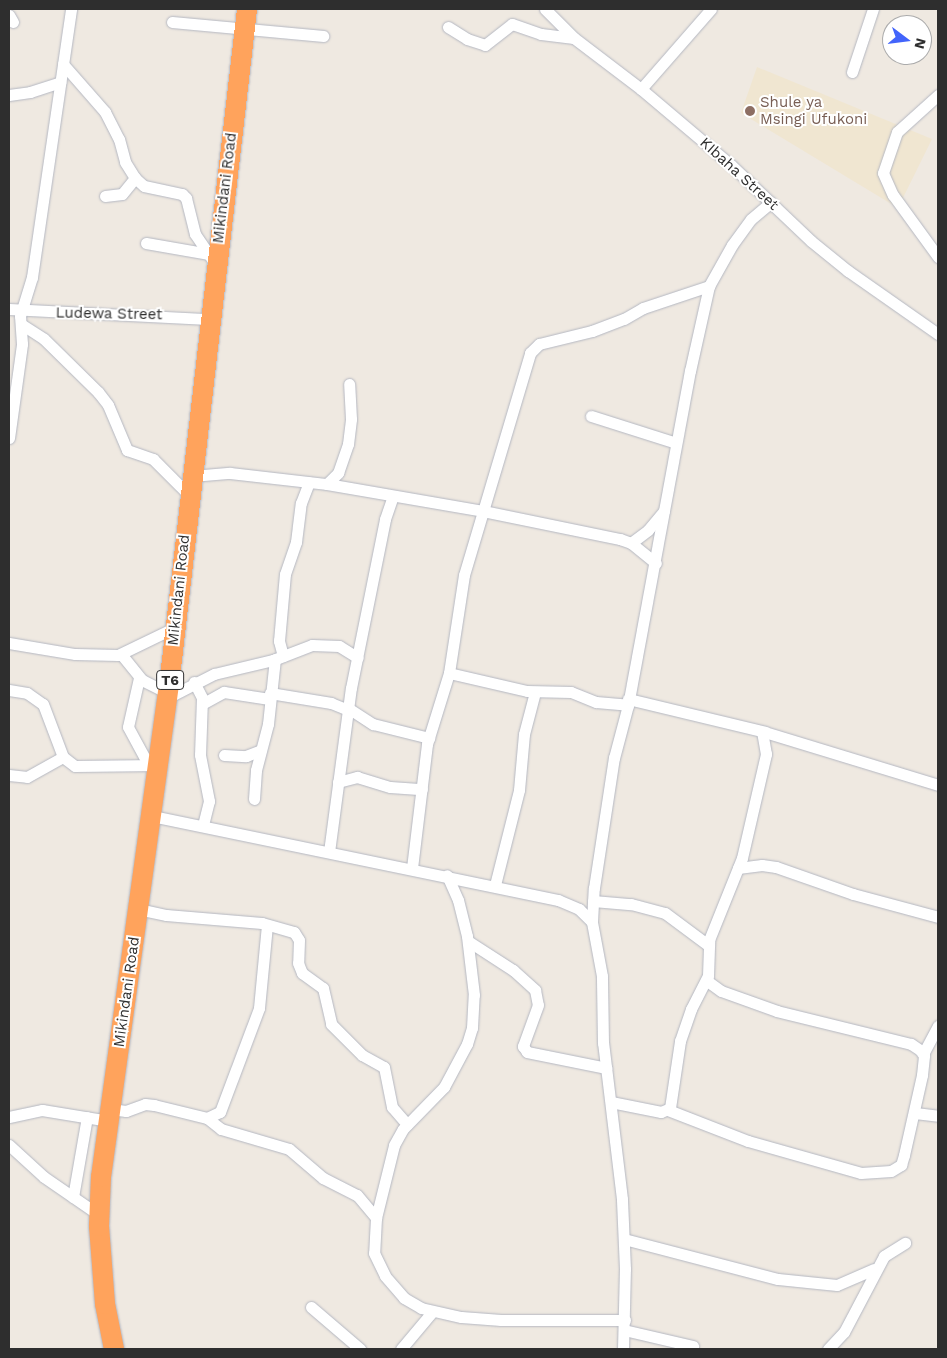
<!DOCTYPE html>
<html>
<head>
<meta charset="utf-8">
<style>
  body { margin:0 }
  #map { position:relative; width:947px; height:1358px; overflow:hidden; background:#efe9e1; font-family:"Work Sans",sans-serif }
  div>[style] { position:absolute }
  [style*='--x'] { left:calc(var(--x)*1px); top:calc(var(--y)*1px); width:calc(var(--w)*1px); rotate:calc(var(--a)*1deg) }
  .education>* { inset:0; background:#f0e6d1 }
  .roads { filter:drop-shadow(0 0 1px #b4b7c1) drop-shadow(0 0 1px #b4b7c1) }
  .street>* { height:11px; margin:-5.5px; padding:0 5.5px; transform-origin:5.5px; border-radius:5.5px; background:#fff }
  .highway>* { height:20px; margin:-10px; padding:0 10px; transform-origin:10px; border-radius:10px; background:#ffa35c }
  .dots>* { width:14px; height:14px; translate:-50% -50%; box-sizing:border-box; border:2px solid #fff; border-radius:50% }
  span { translate:-50% -50%; white-space:nowrap; text-align:center; line-height:1.15; -webkit-text-stroke:4px #fff; paint-order:stroke }
  .shield-label span { padding:1px 4px; background:#fff; border:1px solid; border-radius:4px; -webkit-text-stroke-width:0 }
  .shield-label { font-size:14px; color:#2e2e2e; font-weight:700 }
  .education-label { font-size:15px; color:#785e54 }
  .left { translate:0 -50%; text-align:left }
  .street-label { font-size:15px; color:#2e2e2e }
  .frame { position:absolute; inset:0; border:10px solid #2e2e2e; pointer-events:none }
  .north { position:absolute; left:882px; top:15px; width:50px; height:50px; box-sizing:border-box; background:#fff; border:1px solid #ababab; border-radius:50%; rotate:105deg; font-size:14px; font-weight:700; line-height:20px; text-align:center; color:#2e2e2e }
  .north::after { content:''; display:block; margin:auto; width:18px; height:22px; background:#4264fb; clip-path:polygon(50% 0,100% 100%,50% 72%,0 100%) }
</style>
</head>
<body>
<div id="map">
  <div class="education">
    <i style="clip-path:polygon(757px 67px,932px 139px,898px 208px,741px 113px)"></i>
  </div>
  <div class="roads">
    <div class="street">
      <i style="--x:545;--y:9;--w:41;--a:45"></i>
      <i style="--x:574;--y:38;--w:84;--a:37.3"></i>
      <i style="--x:641;--y:89;--w:118;--a:40.2"></i>
      <i style="--x:731;--y:165;--w:110;--a:43.5"></i>
      <i style="--x:811;--y:241;--w:48;--a:39"></i>
      <i style="--x:848;--y:271;--w:110;--a:35"></i>
      <i style="--x:9;--y:15;--w:8;--a:60"></i>
      <i style="--x:172;--y:22;--w:152;--a:5.3"></i>
      <i style="--x:448;--y:27;--w:22;--a:32"></i>
      <i style="--x:467;--y:39;--w:19;--a:18"></i>
      <i style="--x:485;--y:45;--w:34;--a:-38"></i>
      <i style="--x:512;--y:24;--w:31;--a:19"></i>
      <i style="--x:541;--y:34;--w:33;--a:7"></i>
      <i style="--x:63;--y:64;--w:64;--a:48.8"></i>
      <i style="--x:105;--y:112;--w:30;--a:63"></i>
      <i style="--x:119;--y:139;--w:24;--a:75"></i>
      <i style="--x:125;--y:162;--w:19;--a:58"></i>
      <i style="--x:135;--y:178;--w:12;--a:42"></i>
      <i style="--x:144;--y:186;--w:39;--a:12"></i>
      <i style="--x:182;--y:194;--w:6;--a:45"></i>
      <i style="--x:186;--y:198;--w:37;--a:76"></i>
      <i style="--x:195;--y:234;--w:37;--a:56"></i>
      <i style="--x:852;--y:72;--w:66;--a:-71.6"></i>
      <i style="--x:641;--y:89;--w:106;--a:-48.8"></i>
      <i style="--x:9;--y:95;--w:21;--a:-8"></i>
      <i style="--x:30;--y:92;--w:32;--a:-18"></i>
      <i style="--x:938;--y:95;--w:55;--a:137.9"></i>
      <i style="--x:897;--y:132;--w:43;--a:108.9"></i>
      <i style="--x:883;--y:173;--w:24;--a:66"></i>
      <i style="--x:893;--y:195;--w:77;--a:54"></i>
      <i style="--x:105;--y:196;--w:17;--a:-7"></i>
      <i style="--x:122;--y:194;--w:21;--a:-51"></i>
      <i style="--x:146;--y:243;--w:64;--a:9.9"></i>
      <i style="--x:9;--y:309;--w:200;--a:2.9"></i>
      <i style="--x:21;--y:324;--w:27;--a:33"></i>
      <i style="--x:44;--y:339;--w:76;--a:44.5"></i>
      <i style="--x:98;--y:392;--w:16;--a:52"></i>
      <i style="--x:108;--y:405;--w:49;--a:67.1"></i>
      <i style="--x:127;--y:450;--w:28;--a:19"></i>
      <i style="--x:153;--y:459;--w:51;--a:45"></i>
      <i style="--x:591;--y:416;--w:89;--a:17.6"></i>
      <i style="--x:9;--y:438;--w:95;--a:-82.1"></i>
      <i style="--x:22;--y:344;--w:28;--a:-94"></i>
      <i style="--x:20;--y:316;--w:41;--a:-72.9"></i>
      <i style="--x:32;--y:277;--w:271;--a:-81.7"></i>
      <i style="--x:192;--y:476;--w:38;--a:-5"></i>
      <i style="--x:230;--y:473;--w:98;--a:6.5"></i>
      <i style="--x:327;--y:484;--w:158;--a:9.8"></i>
      <i style="--x:483;--y:511;--w:140;--a:11.6"></i>
      <i style="--x:620;--y:539;--w:12;--a:20"></i>
      <i style="--x:631;--y:543;--w:32;--a:39"></i>
      <i style="--x:327;--y:484;--w:16;--a:-45"></i>
      <i style="--x:338;--y:473;--w:31;--a:-71"></i>
      <i style="--x:348;--y:444;--w:25;--a:-83"></i>
      <i style="--x:351;--y:419;--w:35;--a:-93"></i>
      <i style="--x:631;--y:543;--w:21;--a:-37"></i>
      <i style="--x:648;--y:530;--w:25;--a:-50"></i>
      <i style="--x:9;--y:643;--w:67;--a:9.5"></i>
      <i style="--x:75;--y:654;--w:43;--a:1.3"></i>
      <i style="--x:118;--y:655;--w:64;--a:-25.8"></i>
      <i style="--x:121;--y:654;--w:33;--a:51"></i>
      <i style="--x:142;--y:680;--w:29;--a:27"></i>
      <i style="--x:283;--y:656;--w:16;--a:-105"></i>
      <i style="--x:279;--y:641;--w:67;--a:-84.9"></i>
      <i style="--x:285;--y:574;--w:34;--a:-71"></i>
      <i style="--x:296;--y:542;--w:39;--a:-83"></i>
      <i style="--x:301;--y:503;--w:22;--a:-69"></i>
      <i style="--x:449;--y:673;--w:80;--a:13"></i>
      <i style="--x:527;--y:691;--w:44;--a:1.3"></i>
      <i style="--x:571;--y:692;--w:27;--a:22"></i>
      <i style="--x:596;--y:702;--w:32;--a:5"></i>
      <i style="--x:139;--y:678;--w:50;--a:102.7"></i>
      <i style="--x:128;--y:727;--w:42;--a:61.6"></i>
      <i style="--x:194;--y:682;--w:18;--a:63"></i>
      <i style="--x:202;--y:698;--w:57;--a:92"></i>
      <i style="--x:200;--y:755;--w:47;--a:78.9"></i>
      <i style="--x:209;--y:801;--w:25;--a:104"></i>
      <i style="--x:9;--y:690;--w:18;--a:9"></i>
      <i style="--x:27;--y:693;--w:19;--a:35"></i>
      <i style="--x:43;--y:704;--w:57;--a:69.3"></i>
      <i style="--x:63;--y:757;--w:15;--a:37"></i>
      <i style="--x:75;--y:766;--w:83;--a:-0.7"></i>
      <i style="--x:270;--y:693;--w:62;--a:9.3"></i>
      <i style="--x:331;--y:703;--w:18;--a:22"></i>
      <i style="--x:167;--y:698;--w:53;--a:-27.1"></i>
      <i style="--x:214;--y:674;--w:61;--a:-13.3"></i>
      <i style="--x:273;--y:660;--w:42;--a:-21"></i>
      <i style="--x:312;--y:645;--w:27;--a:2"></i>
      <i style="--x:339;--y:646;--w:22;--a:32"></i>
      <i style="--x:628;--y:699;--w:141;--a:13.5"></i>
      <i style="--x:765;--y:732;--w:181;--a:17"></i>
      <i style="--x:202;--y:704;--w:25;--a:-29"></i>
      <i style="--x:224;--y:692;--w:46;--a:8.8"></i>
      <i style="--x:348;--y:708;--w:30;--a:33"></i>
      <i style="--x:373;--y:724;--w:58;--a:14"></i>
      <i style="--x:224;--y:755;--w:22;--a:3"></i>
      <i style="--x:246;--y:756;--w:14;--a:-21"></i>
      <i style="--x:9;--y:775;--w:18;--a:6"></i>
      <i style="--x:27;--y:777;--w:41;--a:-29.1"></i>
      <i style="--x:338;--y:782;--w:20;--a:-15"></i>
      <i style="--x:357;--y:777;--w:34;--a:17"></i>
      <i style="--x:390;--y:787;--w:32;--a:4"></i>
      <i style="--x:254;--y:799;--w:29;--a:-86"></i>
      <i style="--x:256;--y:770;--w:48;--a:-75.4"></i>
      <i style="--x:268;--y:724;--w:65;--a:-83.9"></i>
      <i style="--x:152;--y:816;--w:415;--a:11.7"></i>
      <i style="--x:558;--y:900;--w:23;--a:23"></i>
      <i style="--x:579;--y:909;--w:18;--a:45"></i>
      <i style="--x:329;--y:852;--w:165;--a:-82.4"></i>
      <i style="--x:351;--y:688;--w:172;--a:-78.6"></i>
      <i style="--x:385;--y:519;--w:24;--a:-71"></i>
      <i style="--x:412;--y:868;--w:125;--a:-83.1"></i>
      <i style="--x:427;--y:744;--w:74;--a:-72.8"></i>
      <i style="--x:449;--y:673;--w:99;--a:-81.3"></i>
      <i style="--x:464;--y:575;--w:232;--a:-73.4"></i>
      <i style="--x:530;--y:353;--w:13;--a:-45"></i>
      <i style="--x:539;--y:344;--w:55;--a:-13.8"></i>
      <i style="--x:592;--y:331;--w:34;--a:-21"></i>
      <i style="--x:624;--y:319;--w:22;--a:-30"></i>
      <i style="--x:643;--y:308;--w:70;--a:-18.4"></i>
      <i style="--x:738;--y:868;--w:24;--a:-7"></i>
      <i style="--x:762;--y:865;--w:14;--a:8"></i>
      <i style="--x:776;--y:867;--w:82;--a:19.3"></i>
      <i style="--x:853;--y:894;--w:88;--a:15.1"></i>
      <i style="--x:495;--y:885;--w:98;--a:-75.8"></i>
      <i style="--x:519;--y:790;--w:56;--a:-84.9"></i>
      <i style="--x:524;--y:734;--w:43;--a:-75.3"></i>
      <i style="--x:593;--y:901;--w:38;--a:5"></i>
      <i style="--x:631;--y:904;--w:35;--a:15"></i>
      <i style="--x:665;--y:913;--w:54;--a:36.7"></i>
      <i style="--x:138;--y:909;--w:29;--a:12"></i>
      <i style="--x:166;--y:915;--w:96;--a:4.8"></i>
      <i style="--x:262;--y:923;--w:33;--a:16"></i>
      <i style="--x:294;--y:932;--w:9;--a:58"></i>
      <i style="--x:299;--y:940;--w:23;--a:92"></i>
      <i style="--x:298;--y:963;--w:11;--a:68"></i>
      <i style="--x:302;--y:973;--w:26;--a:36"></i>
      <i style="--x:323;--y:988;--w:37;--a:77"></i>
      <i style="--x:331;--y:1024;--w:44;--a:45"></i>
      <i style="--x:362;--y:1055;--w:25;--a:29"></i>
      <i style="--x:384;--y:1067;--w:41;--a:78.7"></i>
      <i style="--x:392;--y:1107;--w:23;--a:49"></i>
      <i style="--x:468;--y:941;--w:54;--a:32.8"></i>
      <i style="--x:513;--y:970;--w:30;--a:42"></i>
      <i style="--x:535;--y:990;--w:15;--a:79"></i>
      <i style="--x:538;--y:1005;--w:44;--a:110.1"></i>
      <i style="--x:523;--y:1046;--w:7;--a:56"></i>
      <i style="--x:527;--y:1052;--w:81;--a:11.4"></i>
      <i style="--x:923;--y:1054;--w:32;--a:-62"></i>
      <i style="--x:611;--y:1102;--w:51;--a:11.3"></i>
      <i style="--x:661;--y:1112;--w:10;--a:-24"></i>
      <i style="--x:670;--y:1108;--w:68;--a:-81.5"></i>
      <i style="--x:680;--y:1041;--w:34;--a:-71"></i>
      <i style="--x:691;--y:1009;--w:37;--a:-63"></i>
      <i style="--x:708;--y:976;--w:36;--a:-88"></i>
      <i style="--x:709;--y:940;--w:88;--a:-68.1"></i>
      <i style="--x:742;--y:858;--w:107;--a:-77"></i>
      <i style="--x:766;--y:754;--w:22;--a:-100"></i>
      <i style="--x:110;--y:1109;--w:16;--a:7"></i>
      <i style="--x:126;--y:1111;--w:20;--a:-20"></i>
      <i style="--x:145;--y:1104;--w:9;--a:6"></i>
      <i style="--x:154;--y:1105;--w:55;--a:13.8"></i>
      <i style="--x:207;--y:1118;--w:14;--a:-25"></i>
      <i style="--x:220;--y:1112;--w:111;--a:-69.4"></i>
      <i style="--x:259;--y:1008;--w:83;--a:-84.5"></i>
      <i style="--x:668;--y:1110;--w:86;--a:21.2"></i>
      <i style="--x:748;--y:1141;--w:117;--a:15.8"></i>
      <i style="--x:861;--y:1173;--w:30;--a:-4"></i>
      <i style="--x:891;--y:1171;--w:12;--a:-31"></i>
      <i style="--x:901;--y:1165;--w:10;--a:-73"></i>
      <i style="--x:904;--y:1155;--w:82;--a:-77.3"></i>
      <i style="--x:922;--y:1075;--w:20;--a:-84"></i>
      <i style="--x:924;--y:1055;--w:6;--a:-129"></i>
      <i style="--x:920;--y:1050;--w:11;--a:-146"></i>
      <i style="--x:911;--y:1044;--w:138;--a:-166.2"></i>
      <i style="--x:777;--y:1011;--w:59;--a:-160.3"></i>
      <i style="--x:721;--y:991;--w:17;--a:-144"></i>
      <i style="--x:915;--y:1113;--w:23;--a:7"></i>
      <i style="--x:9;--y:1117;--w:34;--a:-12"></i>
      <i style="--x:42;--y:1110;--w:68;--a:9.3"></i>
      <i style="--x:207;--y:1118;--w:18;--a:38"></i>
      <i style="--x:221;--y:1129;--w:71;--a:16.4"></i>
      <i style="--x:289;--y:1149;--w:45;--a:40.5"></i>
      <i style="--x:323;--y:1178;--w:38;--a:27"></i>
      <i style="--x:357;--y:1195;--w:30;--a:50"></i>
      <i style="--x:376;--y:1218;--w:35;--a:93"></i>
      <i style="--x:374;--y:1253;--w:25;--a:64"></i>
      <i style="--x:385;--y:1276;--w:29;--a:49"></i>
      <i style="--x:404;--y:1298;--w:20;--a:30"></i>
      <i style="--x:421;--y:1308;--w:41;--a:12.7"></i>
      <i style="--x:461;--y:1317;--w:40;--a:4.3"></i>
      <i style="--x:501;--y:1320;--w:124;--a:0"></i>
      <i style="--x:9;--y:1145;--w:47;--a:42.4"></i>
      <i style="--x:44;--y:1177;--w:67;--a:34.6"></i>
      <i style="--x:73;--y:1197;--w:81;--a:-80.1"></i>
      <i style="--x:376;--y:1218;--w:75;--a:-76.1"></i>
      <i style="--x:394;--y:1145;--w:18;--a:-61"></i>
      <i style="--x:403;--y:1129;--w:59;--a:-45.7"></i>
      <i style="--x:444;--y:1087;--w:49;--a:-61.9"></i>
      <i style="--x:467;--y:1044;--w:17;--a:-73"></i>
      <i style="--x:472;--y:1028;--w:33;--a:-87"></i>
      <i style="--x:474;--y:995;--w:59;--a:-96.8"></i>
      <i style="--x:467;--y:936;--w:37;--a:-104"></i>
      <i style="--x:458;--y:900;--w:27;--a:-114"></i>
      <i style="--x:624;--y:1239;--w:159;--a:14.6"></i>
      <i style="--x:778;--y:1279;--w:59;--a:5.8"></i>
      <i style="--x:837;--y:1285;--w:40;--a:-23.4"></i>
      <i style="--x:311;--y:1307;--w:65;--a:40.6"></i>
      <i style="--x:624;--y:1330;--w:71;--a:13.1"></i>
      <i style="--x:401;--y:1349;--w:48;--a:-50"></i>
      <i style="--x:623;--y:1349;--w:80;--a:-88.6"></i>
      <i style="--x:625;--y:1269;--w:70;--a:-92.5"></i>
      <i style="--x:622;--y:1199;--w:157;--a:-96.9"></i>
      <i style="--x:603;--y:1043;--w:67;--a:-90.9"></i>
      <i style="--x:602;--y:976;--w:55;--a:-100.5"></i>
      <i style="--x:592;--y:922;--w:34;--a:-87"></i>
      <i style="--x:594;--y:888;--w:132;--a:-81.3"></i>
      <i style="--x:614;--y:758;--w:55;--a:-75.2"></i>
      <i style="--x:628;--y:705;--w:340;--a:-79.5"></i>
      <i style="--x:690;--y:371;--w:87;--a:-77.4"></i>
      <i style="--x:709;--y:286;--w:47;--a:-60.7"></i>
      <i style="--x:732;--y:245;--w:32;--a:-54"></i>
      <i style="--x:751;--y:219;--w:26;--a:-40"></i>
      <i style="--x:828;--y:1349;--w:23;--a:-47"></i>
      <i style="--x:844;--y:1332;--w:86;--a:-62.2"></i>
      <i style="--x:884;--y:1256;--w:25;--a:-32"></i>
    </div>
    <div class="highway">
      <i style="--x:114;--y:1349;--w:46;--a:-101.3"></i>
      <i style="--x:105;--y:1304;--w:78;--a:-94.4"></i>
      <i style="--x:99;--y:1226;--w:49;--a:-87.7"></i>
      <i style="--x:101;--y:1177;--w:505;--a:-82.14"></i>
      <i style="--x:170;--y:677;--w:672;--a:-83.42"></i>
    </div>
  </div>
  <div class="dots">
    <i style="left:750px;top:111px;background:#8d6e63"></i>
  </div>
  <div class="shield-label">
    <span style="left:170px;top:680px">T6</span>
  </div>
  <div class="education-label">
    <span class="left" style="left:760px;top:111px">Shule ya<br>Msingi Ufukoni</span>
  </div>
  <div class="street-label">
    <span style="left:739px;top:174px;rotate:42deg">KIbaha Street</span>
    <span style="left:225px;top:188px;rotate:-83deg">Mikindani Road</span>
    <span style="left:109px;top:314px;rotate:1deg">Ludewa Street</span>
    <span style="left:179px;top:590px;rotate:-84deg">Mikindani Road</span>
    <span style="left:127px;top:992px;rotate:-82deg">Mikindani Road</span>
  </div>
  <div class="frame"></div>
  <div class="north">N</div>
</div>
</body>
</html>
